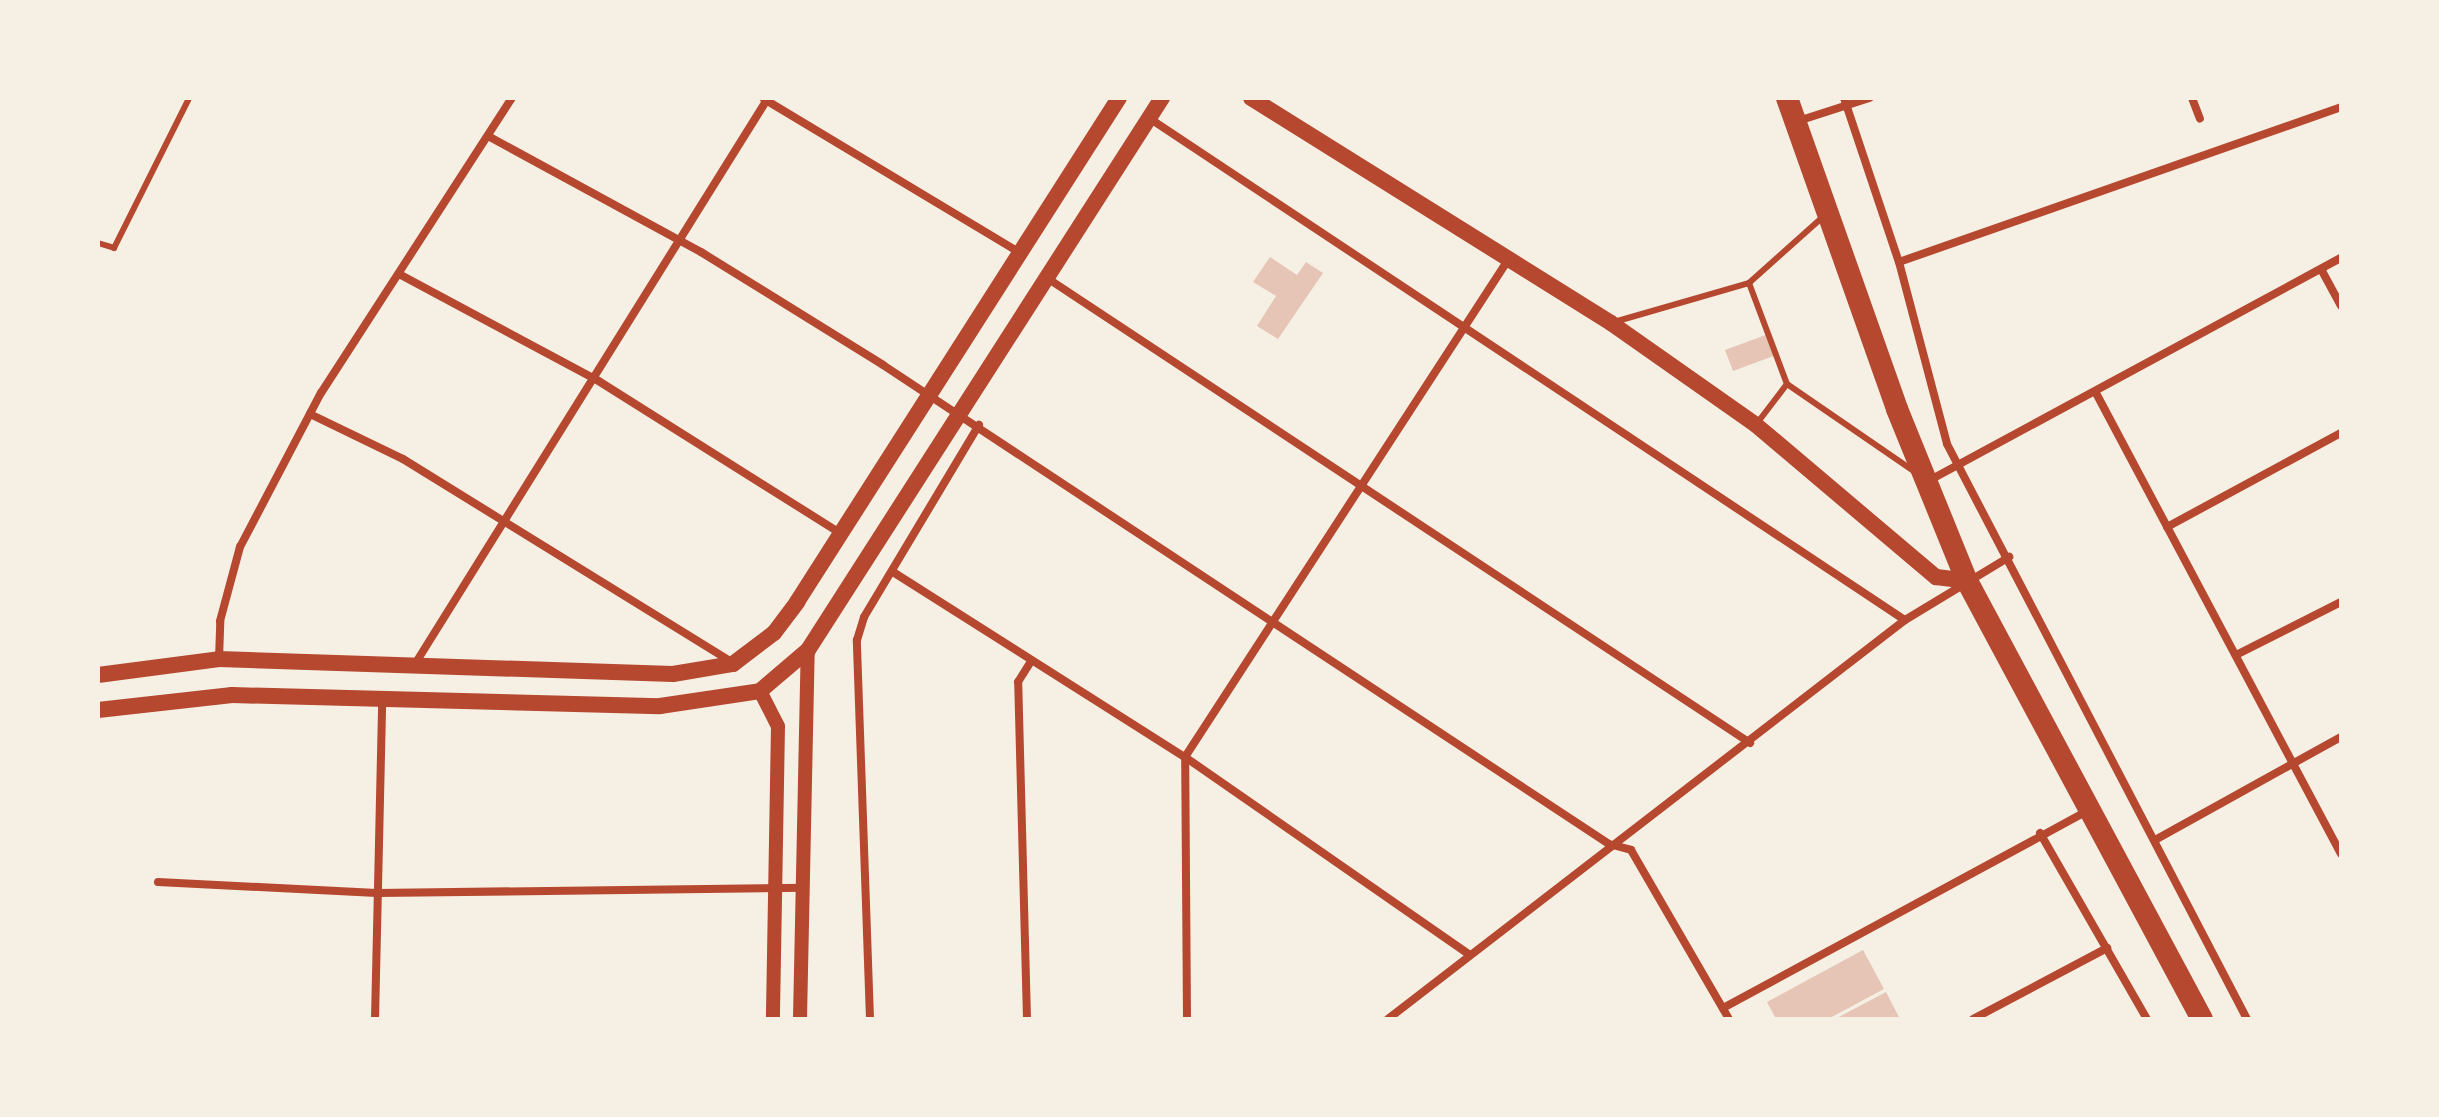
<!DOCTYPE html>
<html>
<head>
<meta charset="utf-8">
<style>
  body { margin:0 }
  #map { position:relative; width:2439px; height:1117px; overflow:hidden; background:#f6efe4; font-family:Manrope,sans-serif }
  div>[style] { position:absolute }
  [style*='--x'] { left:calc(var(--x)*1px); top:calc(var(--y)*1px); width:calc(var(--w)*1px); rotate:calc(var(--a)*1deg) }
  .building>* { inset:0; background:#e6c5b7 }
  .service>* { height:6px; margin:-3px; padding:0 3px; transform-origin:3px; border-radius:3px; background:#b5482f }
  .minor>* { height:8px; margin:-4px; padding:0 4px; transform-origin:4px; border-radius:4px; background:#b5482f }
  .tertiary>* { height:14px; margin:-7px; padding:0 7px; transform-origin:7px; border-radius:7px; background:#b5482f }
  .secondary>* { height:16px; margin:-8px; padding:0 8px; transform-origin:8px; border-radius:8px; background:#b5482f }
  .trunk>* { height:22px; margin:-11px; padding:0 11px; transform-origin:11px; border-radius:11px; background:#b5482f }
  span { translate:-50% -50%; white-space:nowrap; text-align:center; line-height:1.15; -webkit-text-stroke:8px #f6efe4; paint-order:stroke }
  .frame { position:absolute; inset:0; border:100px solid #f6efe4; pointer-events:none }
</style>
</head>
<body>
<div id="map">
  <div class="building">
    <i style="clip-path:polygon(1270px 257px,1297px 275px,1306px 262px,1323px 273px,1278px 339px,1257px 326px,1276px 296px,1253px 282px)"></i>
    <i style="clip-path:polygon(1771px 333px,1779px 354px,1733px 371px,1725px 350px)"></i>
    <i style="clip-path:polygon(1863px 950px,1884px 989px,1828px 1019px,1776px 1019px,1767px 1002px)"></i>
    <i style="clip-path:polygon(1886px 992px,1900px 1019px,1835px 1019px)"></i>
  </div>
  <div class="service">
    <i style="--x:1825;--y:215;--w:102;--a:138.2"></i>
    <i style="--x:1749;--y:283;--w:108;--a:69.4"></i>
    <i style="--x:1787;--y:384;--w:155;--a:34.5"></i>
    <i style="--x:98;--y:243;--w:17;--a:17"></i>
    <i style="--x:114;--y:248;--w:168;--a:-63.4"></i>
    <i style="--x:1614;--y:322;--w:141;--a:-16.1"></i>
    <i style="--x:1758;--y:422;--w:48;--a:-52.7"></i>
  </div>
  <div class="minor">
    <i style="--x:1844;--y:98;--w:173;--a:71.5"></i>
    <i style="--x:1899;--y:262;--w:188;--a:75.2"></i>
    <i style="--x:1947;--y:444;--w:649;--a:62.45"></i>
    <i style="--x:2192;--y:98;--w:22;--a:69"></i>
    <i style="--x:764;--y:99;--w:295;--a:31"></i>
    <i style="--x:1149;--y:118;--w:907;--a:33.59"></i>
    <i style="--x:1798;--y:121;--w:75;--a:-17.9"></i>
    <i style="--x:488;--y:136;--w:243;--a:28.6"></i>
    <i style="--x:701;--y:252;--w:214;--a:31.8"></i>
    <i style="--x:883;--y:365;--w:870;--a:33.42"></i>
    <i style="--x:1609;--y:844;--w:23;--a:15"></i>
    <i style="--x:1631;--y:850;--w:195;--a:59.9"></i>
    <i style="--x:1899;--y:262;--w:468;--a:-19.3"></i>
    <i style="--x:2321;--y:269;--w:42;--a:61.6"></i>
    <i style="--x:399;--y:274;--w:225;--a:28.2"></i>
    <i style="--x:597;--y:380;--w:285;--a:32.2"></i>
    <i style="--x:1047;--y:278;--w:843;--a:33.48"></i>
    <i style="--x:2096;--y:393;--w:522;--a:62.01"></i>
    <i style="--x:310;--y:414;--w:103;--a:25.8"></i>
    <i style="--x:403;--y:459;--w:388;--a:31.7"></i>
    <i style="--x:1930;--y:480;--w:467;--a:-28.4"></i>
    <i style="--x:2167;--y:527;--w:198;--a:-28.4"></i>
    <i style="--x:893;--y:572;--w:346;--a:32.4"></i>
    <i style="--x:1185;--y:757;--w:345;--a:34.8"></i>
    <i style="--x:2238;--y:654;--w:115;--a:-26.8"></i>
    <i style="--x:219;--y:659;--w:38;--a:-88"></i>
    <i style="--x:220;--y:621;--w:77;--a:-74.9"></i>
    <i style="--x:240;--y:547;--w:174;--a:-62.3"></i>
    <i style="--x:321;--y:393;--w:351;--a:-57.1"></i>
    <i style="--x:415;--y:664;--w:667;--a:-58.05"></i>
    <i style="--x:2040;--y:833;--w:215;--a:60.1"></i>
    <i style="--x:2155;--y:840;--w:213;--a:-29"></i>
    <i style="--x:158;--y:882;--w:219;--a:2.9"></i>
    <i style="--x:377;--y:893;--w:427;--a:-0.7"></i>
    <i style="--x:1723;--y:1008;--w:414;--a:-28.4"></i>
    <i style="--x:375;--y:1019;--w:317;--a:-88.7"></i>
    <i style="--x:870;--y:1019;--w:379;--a:-92"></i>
    <i style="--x:857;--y:640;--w:24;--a:-73"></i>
    <i style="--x:864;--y:617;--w:224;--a:-59.1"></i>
    <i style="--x:1027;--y:1019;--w:337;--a:-91.5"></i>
    <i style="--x:1018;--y:682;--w:25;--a:-58"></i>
    <i style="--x:1187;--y:1019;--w:262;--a:-90.4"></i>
    <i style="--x:1185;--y:757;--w:593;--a:-56.98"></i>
    <i style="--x:1388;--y:1019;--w:653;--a:-37.66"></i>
    <i style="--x:1905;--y:620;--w:122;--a:-31.2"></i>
    <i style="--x:1973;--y:1019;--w:152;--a:-27.9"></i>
  </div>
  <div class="tertiary">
    <i style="--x:760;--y:691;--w:39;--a:63"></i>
    <i style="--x:778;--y:726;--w:293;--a:91"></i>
    <i style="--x:800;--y:1019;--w:369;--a:-88.8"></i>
  </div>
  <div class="secondary">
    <i style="--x:1251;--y:98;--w:425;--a:32"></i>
    <i style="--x:1611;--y:323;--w:177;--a:35.1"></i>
    <i style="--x:1756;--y:425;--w:236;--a:40.2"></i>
    <i style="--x:1936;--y:577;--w:31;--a:7"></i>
    <i style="--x:98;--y:675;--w:122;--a:-7.5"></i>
    <i style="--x:219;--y:659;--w:454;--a:1.9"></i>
    <i style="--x:673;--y:674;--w:61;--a:-9.5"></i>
    <i style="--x:733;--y:664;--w:51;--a:-37.1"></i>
    <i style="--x:774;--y:633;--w:39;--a:-53"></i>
    <i style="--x:797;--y:602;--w:598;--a:-57.43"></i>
    <i style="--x:98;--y:710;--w:135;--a:-6.4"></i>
    <i style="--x:232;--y:695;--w:428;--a:1.5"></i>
    <i style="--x:660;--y:706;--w:101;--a:-8.5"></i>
    <i style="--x:760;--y:691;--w:63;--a:-40.5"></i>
    <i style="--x:808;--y:650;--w:656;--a:-57.33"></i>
  </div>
  <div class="trunk">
    <i style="--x:1787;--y:98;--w:330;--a:70.5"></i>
    <i style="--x:1897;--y:409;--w:186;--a:67.9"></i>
    <i style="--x:1967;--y:581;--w:497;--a:61.8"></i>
  </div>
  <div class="frame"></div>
</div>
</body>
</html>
